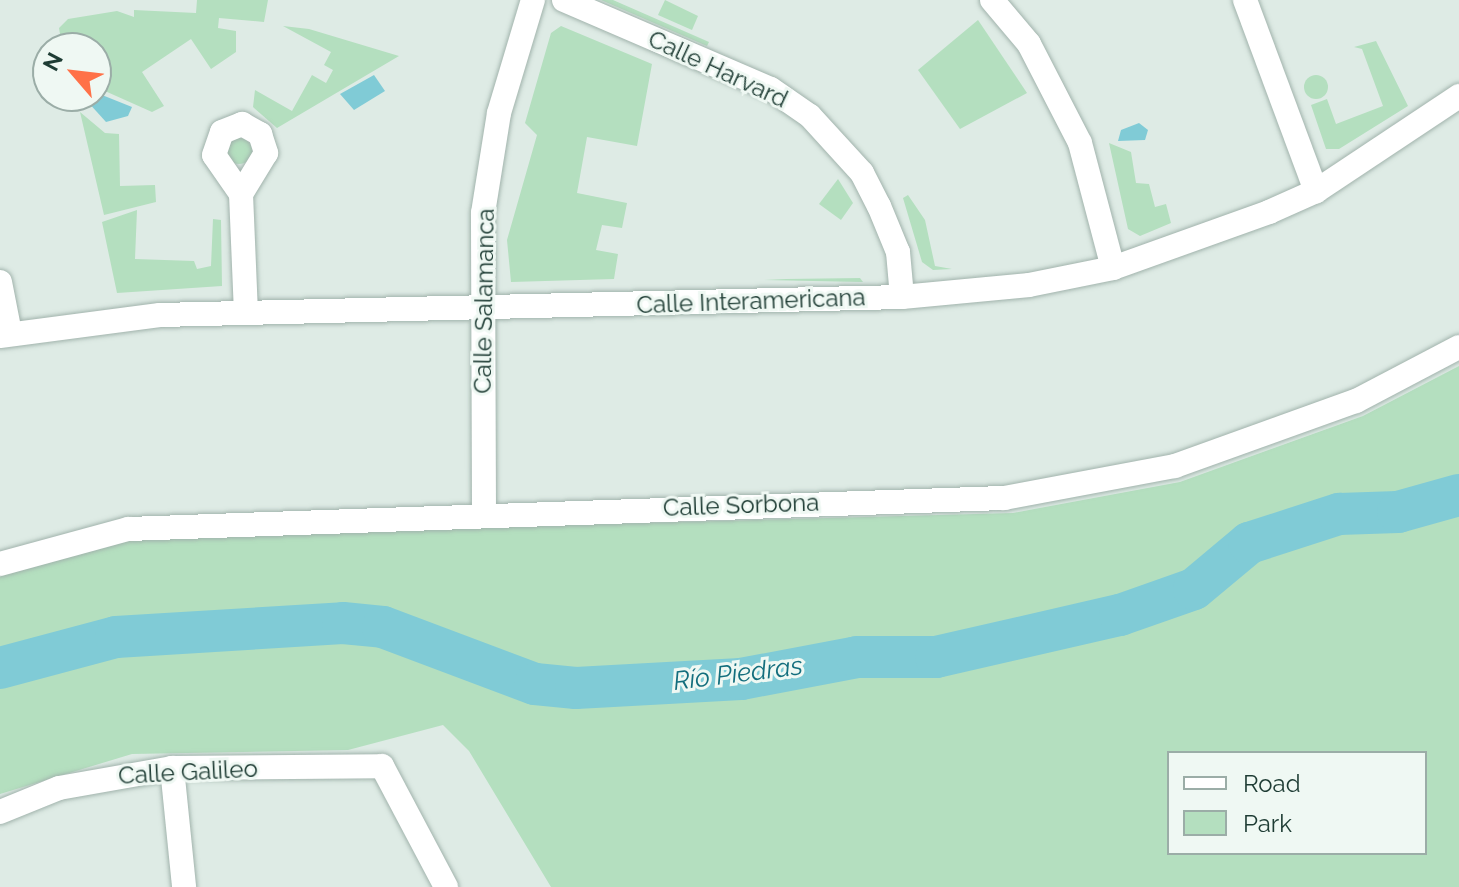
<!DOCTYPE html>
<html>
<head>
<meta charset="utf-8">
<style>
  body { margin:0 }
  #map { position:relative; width:1459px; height:887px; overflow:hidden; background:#deebe5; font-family:Raleway,sans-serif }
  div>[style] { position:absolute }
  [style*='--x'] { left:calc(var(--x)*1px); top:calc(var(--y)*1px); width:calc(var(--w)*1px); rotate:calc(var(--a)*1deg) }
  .green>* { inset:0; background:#b4dfbf }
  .round { border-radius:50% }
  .water>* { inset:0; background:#80cbd6 }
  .river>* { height:42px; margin:-21px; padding:0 21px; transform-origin:21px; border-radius:21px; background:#80cbd6 }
  .roads { filter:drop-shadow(0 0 2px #a1b3ac) drop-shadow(0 0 2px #a1b3ac) }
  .street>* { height:24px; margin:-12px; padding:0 12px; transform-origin:12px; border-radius:12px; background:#fff }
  span { translate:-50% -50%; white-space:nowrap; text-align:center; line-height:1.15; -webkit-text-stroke:6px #eff8f3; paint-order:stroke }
  .street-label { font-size:24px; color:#1e3c34 }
  .water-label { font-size:26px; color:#136e7d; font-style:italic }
  .legend { position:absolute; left:1167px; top:751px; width:260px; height:104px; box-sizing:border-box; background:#eff8f3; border:2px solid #9bada7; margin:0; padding:10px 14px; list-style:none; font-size:24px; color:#1e3c34 }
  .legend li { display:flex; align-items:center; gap:16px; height:40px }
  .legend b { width:40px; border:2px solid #9bada7 }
  .north { position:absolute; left:32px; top:32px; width:80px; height:80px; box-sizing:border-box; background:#eff8f3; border:2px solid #9bada7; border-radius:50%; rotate:298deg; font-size:22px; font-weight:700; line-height:32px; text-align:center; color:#1e3c34 }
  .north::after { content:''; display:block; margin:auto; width:28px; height:36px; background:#ff7148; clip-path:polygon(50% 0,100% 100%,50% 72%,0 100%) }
</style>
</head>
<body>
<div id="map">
  <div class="green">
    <i style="clip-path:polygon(197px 0,268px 0,264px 22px,219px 18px,218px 28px,236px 31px,236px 52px,211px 69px,191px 39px,142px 72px,164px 106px,152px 112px,96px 87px,96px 48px,64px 48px,61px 40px,59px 28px,68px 19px,117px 11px,134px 17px,134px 10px,196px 13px)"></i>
    <i style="clip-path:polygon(601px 0,613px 0,709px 42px,707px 46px)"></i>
    <i style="clip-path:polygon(665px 0,698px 16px,692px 30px,658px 15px)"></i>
    <i style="clip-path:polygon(978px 20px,1027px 93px,960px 129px,918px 70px)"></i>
    <i style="clip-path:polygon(283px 26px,309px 29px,399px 56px,277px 128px,253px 107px,255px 90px,292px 111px,312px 75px,326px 83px,333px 70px,324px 65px,331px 52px)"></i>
    <i style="clip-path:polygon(561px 26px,652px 64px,637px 146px,587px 137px,577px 193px,627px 203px,622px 228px,602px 225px,596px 250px,618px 254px,614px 279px,511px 282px,507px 240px,537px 135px,525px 123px,551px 33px)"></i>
    <i style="clip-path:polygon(1376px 41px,1408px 106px,1339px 149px,1326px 149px,1311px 105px,1327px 99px,1336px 124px,1383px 106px,1362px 49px,1354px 47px)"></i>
    <i class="round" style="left:1304px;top:75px;width:24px;height:24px"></i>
    <i style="clip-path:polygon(80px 112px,105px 133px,119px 134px,120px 186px,155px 185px,156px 202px,104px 215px)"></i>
    <i class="round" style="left:226px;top:138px;width:26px;height:26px"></i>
    <i style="clip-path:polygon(1109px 143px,1131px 152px,1136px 183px,1149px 184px,1155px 207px,1166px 204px,1171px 223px,1140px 236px,1128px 229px)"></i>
    <i style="clip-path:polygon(838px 179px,853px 203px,841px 220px,819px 204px)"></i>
    <i style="clip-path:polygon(908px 195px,925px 220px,935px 266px,952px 269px,933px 270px,922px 262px,903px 198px)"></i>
    <i style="clip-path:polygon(137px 210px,135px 259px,194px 261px,197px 269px,211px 266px,213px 219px,221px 220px,222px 286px,117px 293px,102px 222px)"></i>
    <i style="clip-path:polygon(860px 278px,863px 282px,764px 280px,786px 279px)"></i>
    <i style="clip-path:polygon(evenodd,1459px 366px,1459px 887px,551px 887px,469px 751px,443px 725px,348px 750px,132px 754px,0 794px,0 568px,115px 537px,1013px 513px,1180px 482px,1363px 416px,1459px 366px,1169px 753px,1425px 753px,1425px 853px,1169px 853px,1169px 753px)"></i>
  </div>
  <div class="water">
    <i style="clip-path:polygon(374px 75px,385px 91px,354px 110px,340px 94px)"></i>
    <i style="clip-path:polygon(97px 93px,132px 107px,128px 116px,106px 122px,87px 101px)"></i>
    <i style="clip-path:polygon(1139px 123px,1148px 130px,1145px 140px,1118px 141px,1121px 130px)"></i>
  </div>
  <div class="river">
    <i style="--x:0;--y:668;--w:120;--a:-15"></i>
    <i style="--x:116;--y:637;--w:227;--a:-3.5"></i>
    <i style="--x:343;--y:623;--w:40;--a:5.7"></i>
    <i style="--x:383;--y:627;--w:162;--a:20.6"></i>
    <i style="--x:535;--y:684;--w:41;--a:5.6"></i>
    <i style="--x:576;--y:688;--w:165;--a:-3.1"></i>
    <i style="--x:741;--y:679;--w:118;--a:-10.7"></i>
    <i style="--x:857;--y:657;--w:79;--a:0"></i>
    <i style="--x:936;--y:657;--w:189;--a:-12.9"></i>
    <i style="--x:1120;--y:615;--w:78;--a:-19.4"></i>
    <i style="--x:1194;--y:589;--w:72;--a:-39.9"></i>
    <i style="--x:1249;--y:543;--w:95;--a:-17.9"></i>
    <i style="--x:1339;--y:514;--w:59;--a:-1.9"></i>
    <i style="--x:1398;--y:512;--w:63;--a:-15.6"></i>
  </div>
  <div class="roads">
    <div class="street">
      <i style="--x:564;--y:0;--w:225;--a:23.3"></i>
      <i style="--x:771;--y:89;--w:47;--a:34.7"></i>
      <i style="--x:810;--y:116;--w:77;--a:47.6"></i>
      <i style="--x:862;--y:173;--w:37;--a:63"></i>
      <i style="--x:879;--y:206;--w:50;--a:67.6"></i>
      <i style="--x:898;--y:252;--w:45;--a:84.9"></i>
      <i style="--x:992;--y:0;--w:57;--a:49.9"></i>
      <i style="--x:1029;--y:44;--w:111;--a:62.7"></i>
      <i style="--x:1080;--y:143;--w:129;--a:75.2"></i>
      <i style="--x:1245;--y:0;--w:204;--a:69.6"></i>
      <i style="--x:242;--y:124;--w:21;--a:29"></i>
      <i style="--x:260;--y:134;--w:20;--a:72"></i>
      <i style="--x:266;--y:153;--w:48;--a:121.4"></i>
      <i style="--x:241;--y:194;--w:47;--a:-124.7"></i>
      <i style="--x:214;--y:155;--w:24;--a:-71"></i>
      <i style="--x:222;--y:132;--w:22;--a:-22"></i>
      <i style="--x:241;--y:194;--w:117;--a:87.6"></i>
      <i style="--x:0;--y:282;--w:52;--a:78.9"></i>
      <i style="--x:0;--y:336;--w:161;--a:-7.5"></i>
      <i style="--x:160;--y:315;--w:742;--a:-1.39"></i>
      <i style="--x:902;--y:297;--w:128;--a:-5.4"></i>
      <i style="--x:1029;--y:285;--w:86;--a:-11.4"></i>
      <i style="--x:1113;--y:268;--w:166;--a:-19.7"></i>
      <i style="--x:1269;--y:212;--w:51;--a:-24.1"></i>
      <i style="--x:1316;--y:191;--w:172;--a:-33.6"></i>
      <i style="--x:484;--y:513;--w:300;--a:-90.2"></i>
      <i style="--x:483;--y:213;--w:101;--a:-80.9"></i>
      <i style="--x:499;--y:113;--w:118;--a:-73.3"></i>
      <i style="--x:0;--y:564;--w:133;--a:-15.3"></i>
      <i style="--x:128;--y:529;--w:877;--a:-2.03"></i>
      <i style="--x:1004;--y:498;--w:174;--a:-10.6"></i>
      <i style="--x:1175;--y:466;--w:192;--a:-19.8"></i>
      <i style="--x:1356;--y:401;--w:116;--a:-27.7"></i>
      <i style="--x:172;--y:768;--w:120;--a:84.2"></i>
      <i style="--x:0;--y:812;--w:64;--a:-22.1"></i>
      <i style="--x:59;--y:788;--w:115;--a:-10"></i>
      <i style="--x:172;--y:768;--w:210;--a:-0.5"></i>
      <i style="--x:382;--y:766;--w:137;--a:62.1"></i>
    </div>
  </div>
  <div class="street-label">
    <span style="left:718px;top:69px;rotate:25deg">Calle Harvard</span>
    <span style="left:484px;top:301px;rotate:-89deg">Calle Salamanca</span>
    <span style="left:751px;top:301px;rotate:-2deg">Calle Interamericana</span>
    <span style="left:741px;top:505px;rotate:-2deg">Calle Sorbona</span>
    <span style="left:188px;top:772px;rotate:-3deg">Calle Galileo</span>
  </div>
  <div class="water-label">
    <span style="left:738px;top:674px;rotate:-7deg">Río Piedras</span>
  </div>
  <ul class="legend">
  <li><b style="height:10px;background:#fff"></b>Road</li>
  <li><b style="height:22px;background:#b4dfbf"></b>Park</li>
  </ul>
  <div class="north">N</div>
</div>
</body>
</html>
